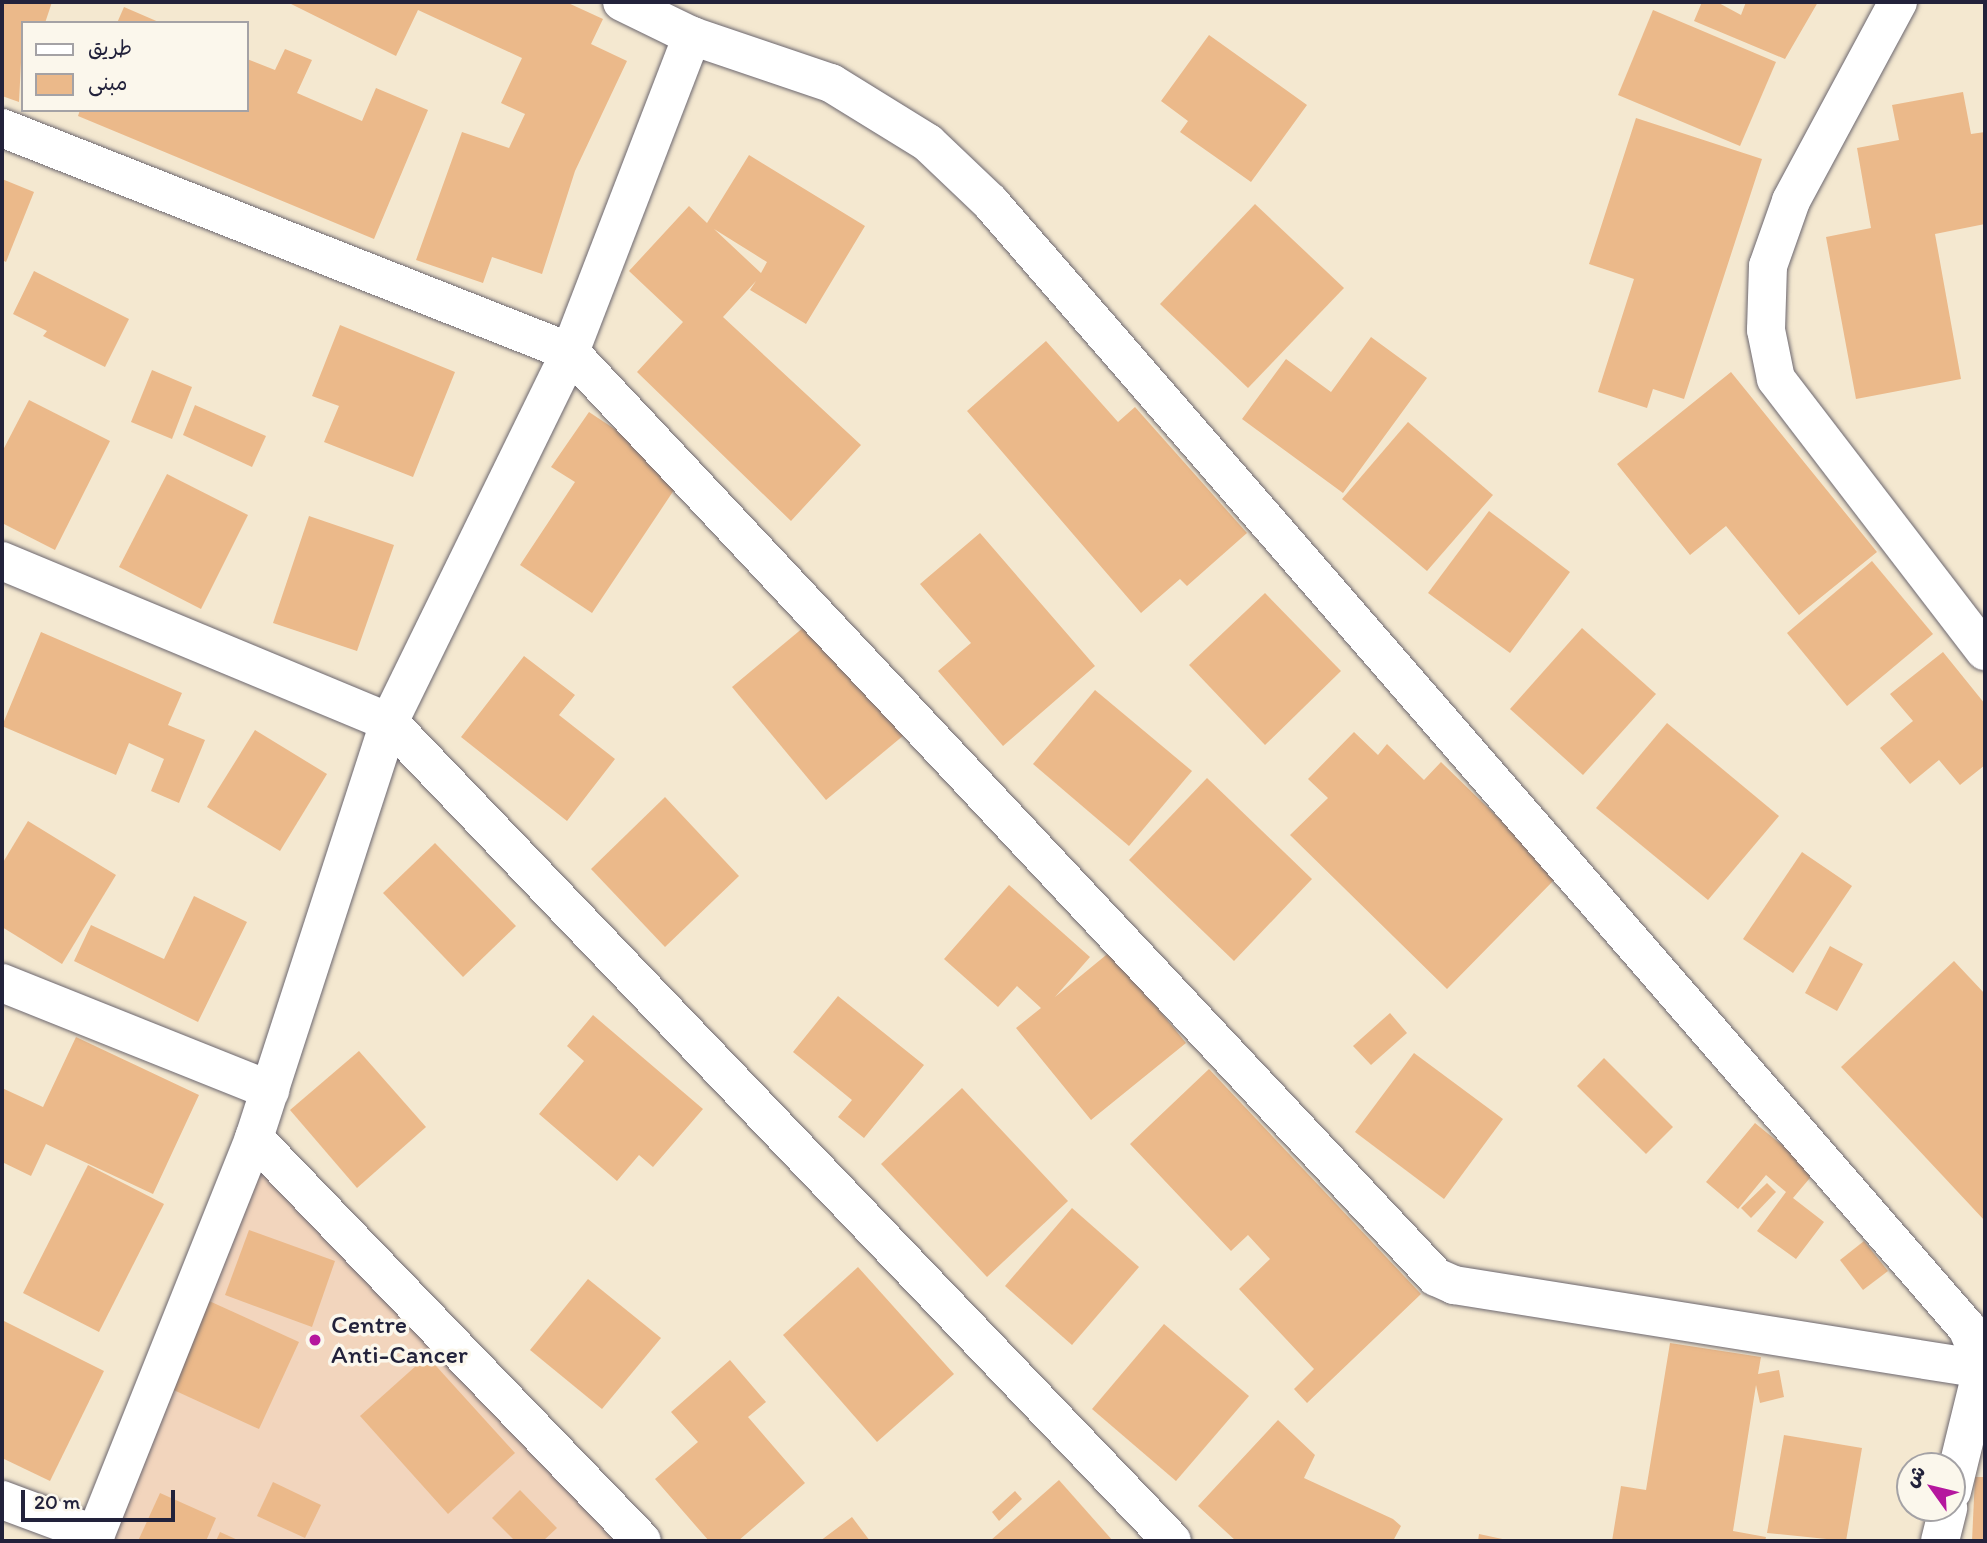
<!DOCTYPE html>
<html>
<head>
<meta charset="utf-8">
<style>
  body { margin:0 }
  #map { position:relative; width:1987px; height:1543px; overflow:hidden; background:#f4e8d0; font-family:Itim,"Playpen Sans Arabic",sans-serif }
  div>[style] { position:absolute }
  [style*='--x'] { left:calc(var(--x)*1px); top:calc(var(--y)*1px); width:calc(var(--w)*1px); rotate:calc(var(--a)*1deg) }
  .built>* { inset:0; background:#f2d5bd }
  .building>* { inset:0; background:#ebb98a }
  .roads { filter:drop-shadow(0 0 2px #6c676f) drop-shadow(0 0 2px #6c676f) }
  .minor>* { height:38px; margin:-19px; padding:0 19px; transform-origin:19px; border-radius:19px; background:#fff }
  .dots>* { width:19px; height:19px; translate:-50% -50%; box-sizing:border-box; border:4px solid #fbf7ec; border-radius:50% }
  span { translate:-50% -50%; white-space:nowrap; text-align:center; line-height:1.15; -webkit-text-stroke:7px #fbf7ec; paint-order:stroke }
  .poi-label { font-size:26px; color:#22223b }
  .left { translate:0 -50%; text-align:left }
  .frame { position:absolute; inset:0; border:4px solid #22223b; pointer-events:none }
  .legend { position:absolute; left:21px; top:21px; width:228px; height:91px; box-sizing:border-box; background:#fbf7ec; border:2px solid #a4a2a5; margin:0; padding:9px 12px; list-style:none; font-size:21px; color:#22223b }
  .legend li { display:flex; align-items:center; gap:14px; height:35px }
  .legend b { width:35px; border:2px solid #a4a2a5 }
  .north { position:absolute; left:1896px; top:1452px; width:70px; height:70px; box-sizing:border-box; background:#fbf7ec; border:2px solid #a4a2a5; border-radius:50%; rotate:304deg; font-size:19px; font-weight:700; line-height:28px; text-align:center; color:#22223b }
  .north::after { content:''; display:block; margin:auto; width:24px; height:32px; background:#b5179e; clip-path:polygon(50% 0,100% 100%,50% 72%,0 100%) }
  .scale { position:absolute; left:21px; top:1490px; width:154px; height:32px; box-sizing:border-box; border:4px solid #22223b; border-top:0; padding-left:9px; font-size:21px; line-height:24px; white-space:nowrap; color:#22223b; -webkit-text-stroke:5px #fbf7ec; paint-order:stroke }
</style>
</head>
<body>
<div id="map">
  <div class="built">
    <i style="clip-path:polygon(257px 1139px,642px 1541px,102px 1541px)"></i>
  </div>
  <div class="building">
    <i style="clip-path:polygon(2px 2px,52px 2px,45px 23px,23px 23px,19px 102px,2px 96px)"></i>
    <i style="clip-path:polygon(287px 2px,566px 2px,603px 19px,591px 44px,627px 61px,575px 171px,542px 274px,492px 257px,483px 283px,416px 260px,462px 132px,509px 148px,525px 114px,501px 103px,522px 58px,418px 10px,396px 56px)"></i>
    <i style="clip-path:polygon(1702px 2px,1717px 2px,1741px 15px,1746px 2px,1818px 2px,1785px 59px,1694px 21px)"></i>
    <i style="clip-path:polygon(124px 7px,161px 23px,117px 23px)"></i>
    <i style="clip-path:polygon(1653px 10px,1776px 62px,1740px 146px,1618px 95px)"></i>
    <i style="clip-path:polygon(1209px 35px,1307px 105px,1251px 182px,1180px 132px,1188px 121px,1161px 101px)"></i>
    <i style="clip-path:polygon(285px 49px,312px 60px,297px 93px,362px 121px,376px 88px,428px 110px,374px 239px,78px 116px,80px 110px,247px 110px,247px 59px,275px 70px)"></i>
    <i style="clip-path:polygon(1963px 92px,1971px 134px,1985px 132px,1985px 224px,1935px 234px,1961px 379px,1856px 399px,1826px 237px,1871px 228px,1857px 148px,1899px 140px,1892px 105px)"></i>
    <i style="clip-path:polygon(1636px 118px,1762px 159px,1684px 399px,1653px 389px,1647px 408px,1598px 392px,1634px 279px,1589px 264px)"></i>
    <i style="clip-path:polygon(evenodd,749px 155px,865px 226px,806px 324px,750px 290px,756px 281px,723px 317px,861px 445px,791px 521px,637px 372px,683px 322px,629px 271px,689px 206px,707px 223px,749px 155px,714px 229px,767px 262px,761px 273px,714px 229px)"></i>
    <i style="clip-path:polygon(2px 179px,34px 192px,6px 262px,2px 260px)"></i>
    <i style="clip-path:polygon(1255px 204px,1344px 288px,1248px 388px,1160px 304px)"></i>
    <i style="clip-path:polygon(34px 271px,129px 319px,105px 367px,43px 336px,47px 331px,13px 314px)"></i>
    <i style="clip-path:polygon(340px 325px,455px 372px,413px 477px,324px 442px,339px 406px,312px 396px)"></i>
    <i style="clip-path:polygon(1371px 337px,1427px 378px,1343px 493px,1242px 419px,1286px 359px,1331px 392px)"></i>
    <i style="clip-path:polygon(1046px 341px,1118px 422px,1135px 407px,1247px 533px,1187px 586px,1180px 579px,1141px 613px,967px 411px)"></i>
    <i style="clip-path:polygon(152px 370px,192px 387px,172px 439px,131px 422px)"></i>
    <i style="clip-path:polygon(1731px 372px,1877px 552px,1799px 615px,1726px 526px,1690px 555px,1617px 464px)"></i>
    <i style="clip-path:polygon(29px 400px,110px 441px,55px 550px,2px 523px,2px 452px)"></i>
    <i style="clip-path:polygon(195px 405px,266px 436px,252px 467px,183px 435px)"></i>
    <i style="clip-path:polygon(589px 412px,684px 475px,592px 613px,520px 565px,575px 482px,551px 467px)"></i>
    <i style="clip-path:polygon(1408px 422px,1493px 495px,1427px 571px,1342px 499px)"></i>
    <i style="clip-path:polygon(167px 474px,248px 515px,201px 609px,119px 567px)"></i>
    <i style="clip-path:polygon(1489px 511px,1570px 572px,1510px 653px,1428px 593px)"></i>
    <i style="clip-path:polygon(309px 516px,394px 545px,357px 651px,273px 623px)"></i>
    <i style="clip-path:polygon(980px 533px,1095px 666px,1003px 746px,938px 671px,971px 643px,920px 584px)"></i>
    <i style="clip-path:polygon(1872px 561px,1933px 634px,1847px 706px,1787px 633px)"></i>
    <i style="clip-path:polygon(1265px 593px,1341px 671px,1265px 745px,1189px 665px)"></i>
    <i style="clip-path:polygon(810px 622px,904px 735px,826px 800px,732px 687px)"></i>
    <i style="clip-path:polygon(1582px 628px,1656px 694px,1583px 775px,1510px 709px)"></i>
    <i style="clip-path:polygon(41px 632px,182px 693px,168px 725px,205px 740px,179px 803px,151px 791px,164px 759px,129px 743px,116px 775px,2px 726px)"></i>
    <i style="clip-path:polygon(1943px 652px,1985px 704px,1985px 765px,1960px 785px,1939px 760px,1910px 784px,1880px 748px,1913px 721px,1890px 694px)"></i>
    <i style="clip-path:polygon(524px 656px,575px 695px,559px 715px,615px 759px,567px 821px,461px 737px)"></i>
    <i style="clip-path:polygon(1095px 690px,1192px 771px,1129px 846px,1033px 764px)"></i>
    <i style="clip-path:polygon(1667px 723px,1779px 816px,1708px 900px,1596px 808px)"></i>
    <i style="clip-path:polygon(255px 730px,327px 774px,280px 851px,207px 807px)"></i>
    <i style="clip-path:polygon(1354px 732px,1378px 755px,1387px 744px,1424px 780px,1441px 762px,1558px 876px,1447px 989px,1290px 835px,1328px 798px,1308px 779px)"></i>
    <i style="clip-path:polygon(1207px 778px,1312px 879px,1234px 961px,1129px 860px)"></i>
    <i style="clip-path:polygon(665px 797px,739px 876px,665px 947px,591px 869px)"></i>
    <i style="clip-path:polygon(28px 821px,116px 875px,62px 964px,2px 927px,2px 864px)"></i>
    <i style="clip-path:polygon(435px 843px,516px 926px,463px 977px,383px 893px)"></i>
    <i style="clip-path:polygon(1802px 852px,1852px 886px,1793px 973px,1743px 939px)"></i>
    <i style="clip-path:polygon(1009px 885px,1090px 957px,1055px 997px,1111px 951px,1186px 1043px,1091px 1120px,1016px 1028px,1041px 1008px,1017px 986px,998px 1007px,944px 959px)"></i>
    <i style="clip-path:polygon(194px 896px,247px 922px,198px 1022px,74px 961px,91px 925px,164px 959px)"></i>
    <i style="clip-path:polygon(1830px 946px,1863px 964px,1837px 1011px,1805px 993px)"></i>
    <i style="clip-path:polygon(1954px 961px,1985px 994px,1985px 1221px,1841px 1067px)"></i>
    <i style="clip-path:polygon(838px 996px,924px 1065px,864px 1138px,838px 1117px,852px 1100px,793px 1052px)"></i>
    <i style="clip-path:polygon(1390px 1013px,1407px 1033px,1371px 1065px,1353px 1046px)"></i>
    <i style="clip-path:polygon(593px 1015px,703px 1109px,653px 1167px,639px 1155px,617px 1181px,539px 1114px,584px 1061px,567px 1046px)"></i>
    <i style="clip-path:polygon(76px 1037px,199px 1095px,153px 1194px,46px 1144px,31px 1176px,2px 1162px,2px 1088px,43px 1107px)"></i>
    <i style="clip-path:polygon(359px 1051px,426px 1127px,357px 1188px,290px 1110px)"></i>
    <i style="clip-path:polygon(1414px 1053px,1503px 1119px,1444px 1199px,1355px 1132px)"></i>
    <i style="clip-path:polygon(1604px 1058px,1673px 1127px,1646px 1154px,1577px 1086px)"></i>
    <i style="clip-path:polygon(1209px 1069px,1421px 1294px,1307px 1403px,1294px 1389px,1314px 1369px,1239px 1289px,1270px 1259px,1248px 1235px,1231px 1251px,1130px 1144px)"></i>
    <i style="clip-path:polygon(962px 1088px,1068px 1201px,987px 1277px,881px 1164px)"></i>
    <i style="clip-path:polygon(1755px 1123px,1815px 1172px,1793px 1198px,1824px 1222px,1796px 1259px,1757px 1231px,1786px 1192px,1766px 1175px,1738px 1209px,1706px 1182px)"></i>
    <i style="clip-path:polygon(88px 1165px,164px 1204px,99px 1332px,23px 1293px)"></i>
    <i style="clip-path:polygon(1767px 1183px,1776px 1192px,1751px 1218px,1741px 1208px)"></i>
    <i style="clip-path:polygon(1072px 1208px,1139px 1267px,1072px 1345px,1005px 1286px)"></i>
    <i style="clip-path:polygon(249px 1230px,335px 1261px,312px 1327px,225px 1295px)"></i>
    <i style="clip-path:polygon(1864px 1241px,1888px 1271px,1863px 1290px,1840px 1260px)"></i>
    <i style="clip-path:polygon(858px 1267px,954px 1374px,877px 1442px,783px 1335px)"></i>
    <i style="clip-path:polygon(588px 1279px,661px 1338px,602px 1409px,530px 1350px)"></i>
    <i style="clip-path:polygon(207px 1300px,299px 1342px,259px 1429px,167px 1387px)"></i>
    <i style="clip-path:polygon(2px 1320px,104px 1371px,50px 1481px,2px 1458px)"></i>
    <i style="clip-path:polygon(1164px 1324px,1249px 1396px,1176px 1481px,1092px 1409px)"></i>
    <i style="clip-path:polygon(1670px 1343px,1761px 1357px,1758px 1374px,1779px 1370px,1784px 1397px,1760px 1403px,1756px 1385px,1733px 1531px,1766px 1537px,1765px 1541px,1612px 1541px,1621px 1486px,1646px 1490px)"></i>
    <i style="clip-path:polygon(427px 1356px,515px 1453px,448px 1514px,360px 1416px)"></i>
    <i style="clip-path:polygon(730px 1360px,766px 1402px,748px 1417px,805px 1483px,738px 1541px,709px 1541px,655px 1479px,698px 1442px,671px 1412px)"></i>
    <i style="clip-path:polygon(1278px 1420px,1315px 1455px,1304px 1478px,1393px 1519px,1401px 1526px,1393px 1541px,1236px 1541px,1198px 1506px)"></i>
    <i style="clip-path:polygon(1784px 1435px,1862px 1448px,1846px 1541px,1767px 1533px)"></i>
    <i style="clip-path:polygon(1975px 1477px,1985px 1477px,1985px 1541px,1972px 1541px)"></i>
    <i style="clip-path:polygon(1059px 1480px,1113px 1541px,990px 1541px)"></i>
    <i style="clip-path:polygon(273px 1482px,321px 1505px,305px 1538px,257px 1516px)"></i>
    <i style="clip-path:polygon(520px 1490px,557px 1528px,543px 1541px,515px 1541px,492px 1518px)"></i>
    <i style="clip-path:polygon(1015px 1491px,1022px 1499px,999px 1521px,992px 1512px)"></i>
    <i style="clip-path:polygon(160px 1493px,216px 1518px,206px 1541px,138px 1541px)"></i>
    <i style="clip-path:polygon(852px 1517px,870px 1541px,820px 1541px)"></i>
    <i style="clip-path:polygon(220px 1532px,240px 1541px,216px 1541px)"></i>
    <i style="clip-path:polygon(1479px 1534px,1507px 1540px,1507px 1541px,1478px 1541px)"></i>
  </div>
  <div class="roads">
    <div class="minor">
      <i style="--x:622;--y:2;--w:78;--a:25.9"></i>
      <i style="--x:692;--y:36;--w:147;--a:18.7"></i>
      <i style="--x:831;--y:83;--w:114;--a:31.7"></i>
      <i style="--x:928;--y:143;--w:86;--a:43.6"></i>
      <i style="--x:990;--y:202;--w:1491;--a:49.05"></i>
      <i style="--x:1967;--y:1328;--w:45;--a:66.3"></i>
      <i style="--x:1898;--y:2;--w:226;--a:118.3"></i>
      <i style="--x:1791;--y:201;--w:69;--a:109.5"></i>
      <i style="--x:1768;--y:266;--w:64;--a:91.8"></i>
      <i style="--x:1766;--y:330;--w:50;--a:78.5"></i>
      <i style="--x:1776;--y:379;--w:343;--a:52.5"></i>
      <i style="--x:2;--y:128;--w:611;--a:21.52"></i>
      <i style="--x:570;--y:352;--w:1267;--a:46.89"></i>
      <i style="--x:1436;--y:1277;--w:20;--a:24"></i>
      <i style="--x:1454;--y:1285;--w:535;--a:9.04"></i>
      <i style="--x:1982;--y:1369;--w:126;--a:103.8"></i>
      <i style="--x:2;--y:561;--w:419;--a:22.6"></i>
      <i style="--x:389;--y:722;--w:1133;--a:46.29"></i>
      <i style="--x:2;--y:983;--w:289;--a:21.8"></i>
      <i style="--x:254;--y:1138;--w:559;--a:46.09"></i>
      <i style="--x:2;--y:1500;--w:100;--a:20.4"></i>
      <i style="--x:93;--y:1541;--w:434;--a:-68.2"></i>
      <i style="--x:254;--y:1138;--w:437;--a:-72"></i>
      <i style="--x:389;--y:722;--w:412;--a:-63.9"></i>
      <i style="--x:570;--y:352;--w:339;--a:-68.9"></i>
      <i style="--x:1940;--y:1541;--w:34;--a:-76"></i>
    </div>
  </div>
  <div class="dots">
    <i style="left:315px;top:1340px;background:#b5179e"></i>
  </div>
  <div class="poi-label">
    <span class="left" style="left:331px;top:1340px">Centre<br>Anti-Cancer</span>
  </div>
  <div class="frame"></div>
  <ul class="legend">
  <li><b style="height:9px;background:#fff"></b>طريق</li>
  <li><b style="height:19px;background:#ebb98a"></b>مبنى</li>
  </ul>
  <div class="north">ش</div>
  <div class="scale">20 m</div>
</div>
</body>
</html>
